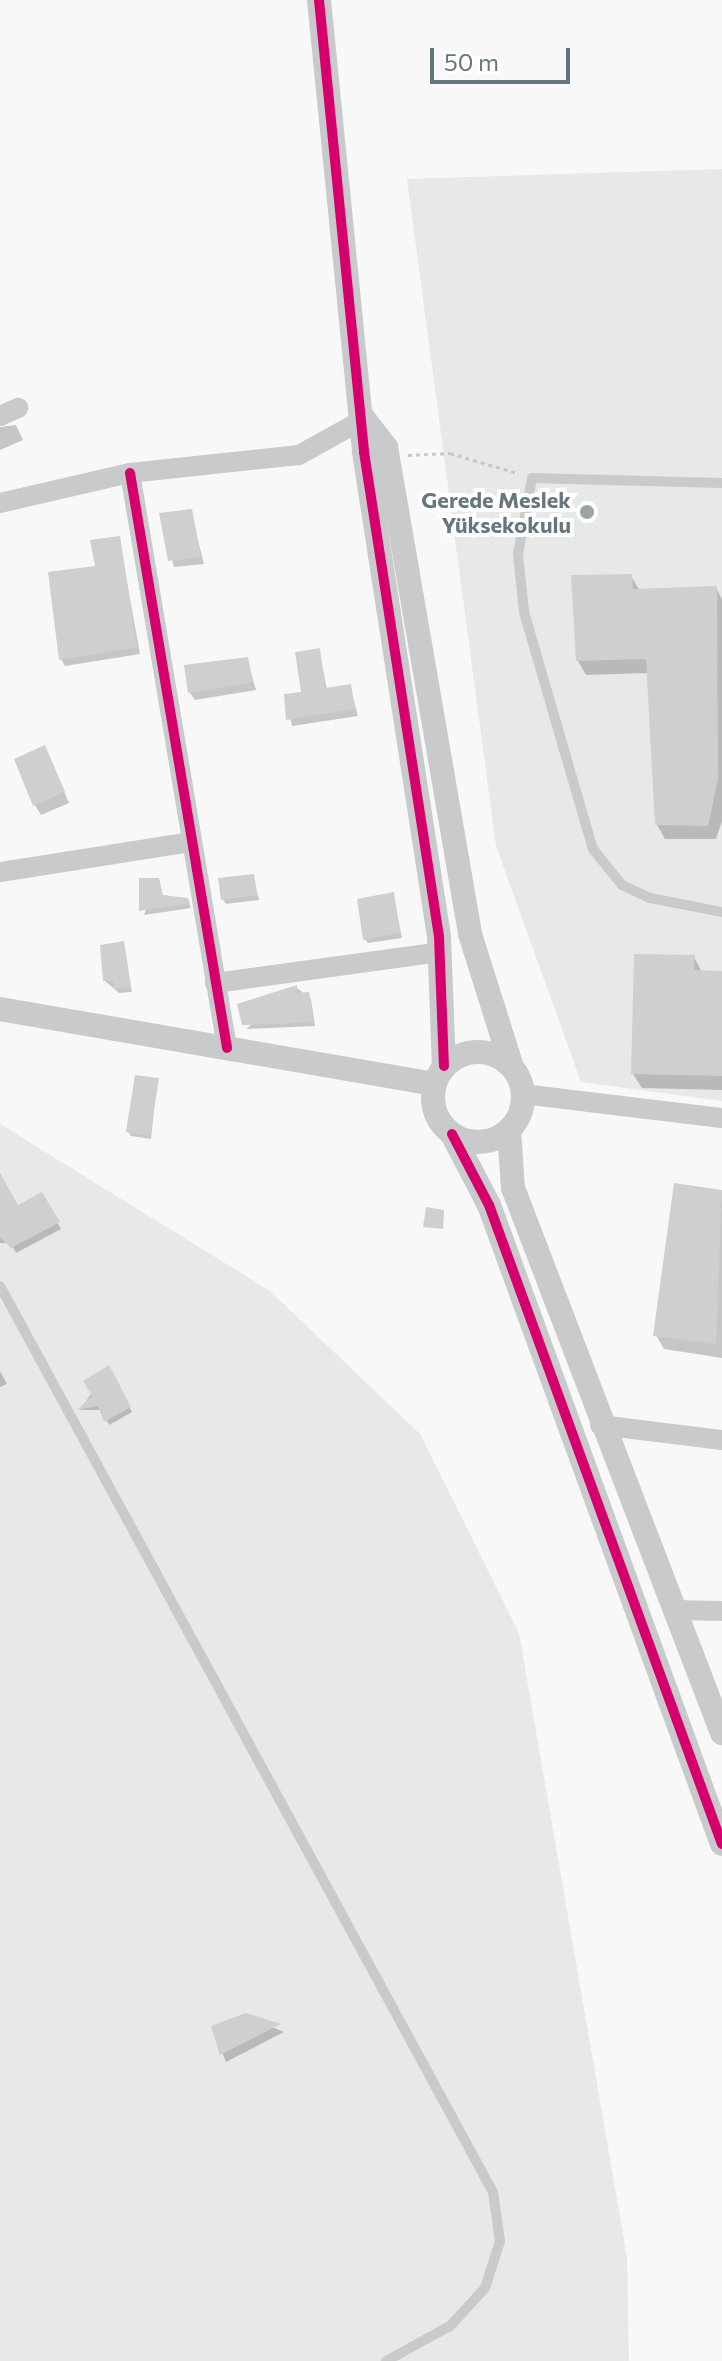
<!DOCTYPE html>
<html>
<head>
<meta charset="utf-8">
<style>
  body { margin:0 }
  #map { position:relative; width:722px; height:2361px; overflow:hidden; background:#f8f8f8; font-family:Commissioner,sans-serif }
  div>[style] { position:absolute }
  [style*='--x'] { left:calc(var(--x)*1px); top:calc(var(--y)*1px); width:calc(var(--w)*1px); rotate:calc(var(--a)*1deg) }
  .built>* { inset:0; background:#e7e8e8 }
  .shadow>* { inset:0; background:#0003 }
  .building>* { inset:0; background:#cdcfd0 }
  .path>* { height:3px; margin-top:-1.5px; transform-origin:0; background:repeating-linear-gradient(90deg,#c7c8c9 0 4px,transparent 0 8px) }
  .service>* { height:10px; margin:-5px; padding:0 5px; transform-origin:5px; border-radius:5px; background:#c9cacb }
  .minor>* { height:20px; margin:-10px; padding:0 10px; transform-origin:10px; border-radius:10px; background:#c9cacb }
  .tertiary>* { height:24px; margin:-12px; padding:0 12px; transform-origin:12px; border-radius:12px; background:#c9cacb }
  .tertiary>.ring { margin:-12px; padding:0; box-sizing:content-box; background:none; border:24px solid #c9cacb; border-radius:50% }
  .cycleway>* { height:10px; margin:-5px; padding:0 5px; transform-origin:5px; border-radius:5px; background:#d6006c }
  .dots>* { width:22px; height:22px; translate:-50% -50%; box-sizing:border-box; border:4px solid #fff; border-radius:50% }
  span { translate:-50% -50%; white-space:nowrap; text-align:center; line-height:1.15; -webkit-text-stroke:8px #fff; paint-order:stroke }
  .poi-label { font-size:22px; color:#66767f; font-weight:700 }
  .right { translate:-100% -50%; text-align:right }
  .scale { position:absolute; left:430px; top:48px; width:140px; height:36px; box-sizing:border-box; border:4px solid #66767f; border-top:0; padding-left:10px; font-size:24px; line-height:28px; white-space:nowrap; color:#66767f; -webkit-text-stroke:6px #fff; paint-order:stroke }
</style>
</head>
<body>
<div id="map">
  <div class="built">
    <i style="clip-path:polygon(722px 169px,722px 1101px,581px 1082px,496px 846px,407px 179px)"></i>
    <i style="clip-path:polygon(0 1124px,270px 1291px,420px 1434px,519px 1633px,627px 2257px,629px 2361px,0 2361px)"></i>
  </div>
  <div class="shadow">
    <i style="clip-path:polygon(16px 425px,23px 440px,0 450px,0 427px)"></i>
    <i style="clip-path:polygon(190px 509px,204px 564px,174px 567px,161px 514px)"></i>
    <i style="clip-path:polygon(119px 538px,140px 654px,65px 666px,61px 659px,97px 567px)"></i>
    <i style="clip-path:polygon(631px 576px,640px 591px,716px 588px,722px 599px,722px 821px,716px 839px,665px 839px,657px 825px,648px 673px,586px 675px,578px 661px)"></i>
    <i style="clip-path:polygon(319px 650px,327px 690px,350px 687px,358px 716px,292px 726px,286px 696px,303px 693px)"></i>
    <i style="clip-path:polygon(247px 659px,256px 690px,195px 700px,190px 693px)"></i>
    <i style="clip-path:polygon(50px 758px,69px 803px,41px 815px,35px 805px)"></i>
    <i style="clip-path:polygon(253px 876px,259px 900px,226px 904px,223px 900px)"></i>
    <i style="clip-path:polygon(158px 880px,163px 897px,187px 899px,191px 908px,144px 915px)"></i>
    <i style="clip-path:polygon(393px 894px,402px 938px,368px 943px,365px 939px)"></i>
    <i style="clip-path:polygon(123px 943px,132px 992px,119px 993px,105px 981px)"></i>
    <i style="clip-path:polygon(694px 957px,702px 972px,722px 973px,722px 1090px,642px 1088px,633px 1074px)"></i>
    <i style="clip-path:polygon(296px 987px,311px 999px,315px 1026px,246px 1029px)"></i>
    <i style="clip-path:polygon(157px 1080px,151px 1139px,131px 1136px,128px 1132px)"></i>
    <i style="clip-path:polygon(0 1177px,18px 1207px,41px 1195px,61px 1229px,16px 1253px,11px 1243px,0 1243px)"></i>
    <i style="clip-path:polygon(676px 1186px,722px 1192px,722px 1358px,664px 1349px,656px 1335px)"></i>
    <i style="clip-path:polygon(109px 1368px,132px 1412px,109px 1425px,102px 1410px,80px 1410px)"></i>
    <i style="clip-path:polygon(0 1371px,7px 1384px,0 1387px)"></i>
    <i style="clip-path:polygon(246px 2016px,284px 2032px,226px 2062px,213px 2028px)"></i>
  </div>
  <div class="building">
    <i style="clip-path:polygon(192px 509px,201px 557px,168px 561px,159px 513px)"></i>
    <i style="clip-path:polygon(120px 536px,137px 647px,59px 660px,48px 572px,95px 566px,90px 540px)"></i>
    <i style="clip-path:polygon(632px 574px,633px 589px,717px 586px,718px 779px,708px 826px,655px 825px,646px 659px,576px 661px,571px 575px)"></i>
    <i style="clip-path:polygon(320px 648px,325px 688px,351px 684px,355px 709px,286px 720px,284px 694px,301px 692px,295px 652px)"></i>
    <i style="clip-path:polygon(248px 657px,253px 682px,188px 693px,184px 665px)"></i>
    <i style="clip-path:polygon(45px 745px,65px 792px,33px 806px,14px 759px)"></i>
    <i style="clip-path:polygon(254px 874px,257px 895px,221px 900px,218px 878px)"></i>
    <i style="clip-path:polygon(139px 878px,159px 878px,163px 895px,188px 898px,190px 904px,139px 911px)"></i>
    <i style="clip-path:polygon(394px 892px,400px 933px,363px 940px,357px 899px)"></i>
    <i style="clip-path:polygon(124px 941px,131px 987px,114px 989px,113px 981px,103px 981px,100px 945px)"></i>
    <i style="clip-path:polygon(634px 954px,695px 955px,694px 970px,722px 971px,722px 1076px,631px 1074px)"></i>
    <i style="clip-path:polygon(297px 985px,297px 993px,309px 992px,314px 1022px,242px 1025px,237px 1004px)"></i>
    <i style="clip-path:polygon(135px 1075px,159px 1078px,150px 1136px,126px 1132px)"></i>
    <i style="clip-path:polygon(0 1173px,18px 1205px,42px 1192px,60px 1222px,11px 1248px,0 1237px)"></i>
    <i style="clip-path:polygon(674px 1183px,722px 1190px,716px 1344px,653px 1336px)"></i>
    <i style="clip-path:polygon(426px 1207px,444px 1210px,443px 1229px,423px 1227px)"></i>
    <i style="clip-path:polygon(109px 1365px,131px 1407px,104px 1422px,98px 1406px,77px 1410px,92px 1396px,83px 1381px)"></i>
    <i style="clip-path:polygon(246px 2013px,281px 2024px,220px 2055px,211px 2026px)"></i>
  </div>
  <div class="path">
    <i style="--x:408;--y:455;--w:42;--a:-2.7"></i>
    <i style="--x:450;--y:453;--w:70;--a:16.6"></i>
  </div>
  <div class="service">
    <i style="--x:722;--y:483;--w:190;--a:-178.5"></i>
    <i style="--x:532;--y:478;--w:77;--a:100.4"></i>
    <i style="--x:518;--y:554;--w:58;--a:84.1"></i>
    <i style="--x:524;--y:612;--w:247;--a:73.8"></i>
    <i style="--x:593;--y:849;--w:46;--a:51.1"></i>
    <i style="--x:622;--y:885;--w:31;--a:25"></i>
    <i style="--x:650;--y:898;--w:73;--a:11"></i>
    <i style="--x:0;--y:1286;--w:1031;--a:61.45"></i>
    <i style="--x:493;--y:2192;--w:49;--a:81.9"></i>
    <i style="--x:500;--y:2241;--w:49;--a:107.7"></i>
    <i style="--x:485;--y:2288;--w:52;--a:132.6"></i>
    <i style="--x:450;--y:2326;--w:73;--a:151.3"></i>
  </div>
  <div class="minor">
    <i style="--x:0;--y:416;--w:20;--a:-24"></i>
    <i style="--x:130;--y:473;--w:583;--a:80.42"></i>
    <i style="--x:0;--y:503;--w:133;--a:-13"></i>
    <i style="--x:130;--y:473;--w:170;--a:-6.1"></i>
    <i style="--x:299;--y:455;--w:74;--a:-29"></i>
    <i style="--x:0;--y:872;--w:194;--a:-8.9"></i>
    <i style="--x:215;--y:983;--w:227;--a:-7.8"></i>
    <i style="--x:523;--y:1094;--w:200;--a:6.9"></i>
    <i style="--x:600;--y:1425;--w:123;--a:7"></i>
    <i style="--x:673;--y:1610;--w:49;--a:1.2"></i>
  </div>
  <div class="tertiary">
    <i style="--x:319;--y:0;--w:454;--a:84.3"></i>
    <i style="--x:364;--y:452;--w:491;--a:81.2"></i>
    <i style="--x:439;--y:937;--w:129;--a:87.8"></i>
    <i style="--x:364;--y:419;--w:36;--a:52"></i>
    <i style="--x:386;--y:447;--w:494;--a:80.2"></i>
    <i style="--x:470;--y:934;--w:139;--a:72.5"></i>
    <i style="--x:0;--y:1009;--w:440;--a:9.8"></i>
    <i class="ring" style="left:433px;top:1052px;width:66px;height:66px"></i>
    <i style="--x:509;--y:1130;--w:58;--a:86.1"></i>
    <i style="--x:513;--y:1188;--w:584;--a:69.02"></i>
    <i style="--x:452;--y:1134;--w:80;--a:62.5"></i>
    <i style="--x:489;--y:1205;--w:680;--a:69.97"></i>
  </div>
  <div class="cycleway">
    <i style="--x:319;--y:0;--w:454;--a:84.3"></i>
    <i style="--x:364;--y:452;--w:491;--a:81.2"></i>
    <i style="--x:439;--y:937;--w:129;--a:87.8"></i>
    <i style="--x:130;--y:473;--w:583;--a:80.42"></i>
    <i style="--x:452;--y:1134;--w:80;--a:62.5"></i>
    <i style="--x:489;--y:1205;--w:680;--a:69.97"></i>
  </div>
  <div class="dots">
    <i style="left:587px;top:512px;background:#99a4a9"></i>
  </div>
  <div class="poi-label">
    <span class="right" style="left:571px;top:512px">Gerede Meslek<br>Yüksekokulu</span>
  </div>
  <div class="scale">50 m</div>
</div>
</body>
</html>
